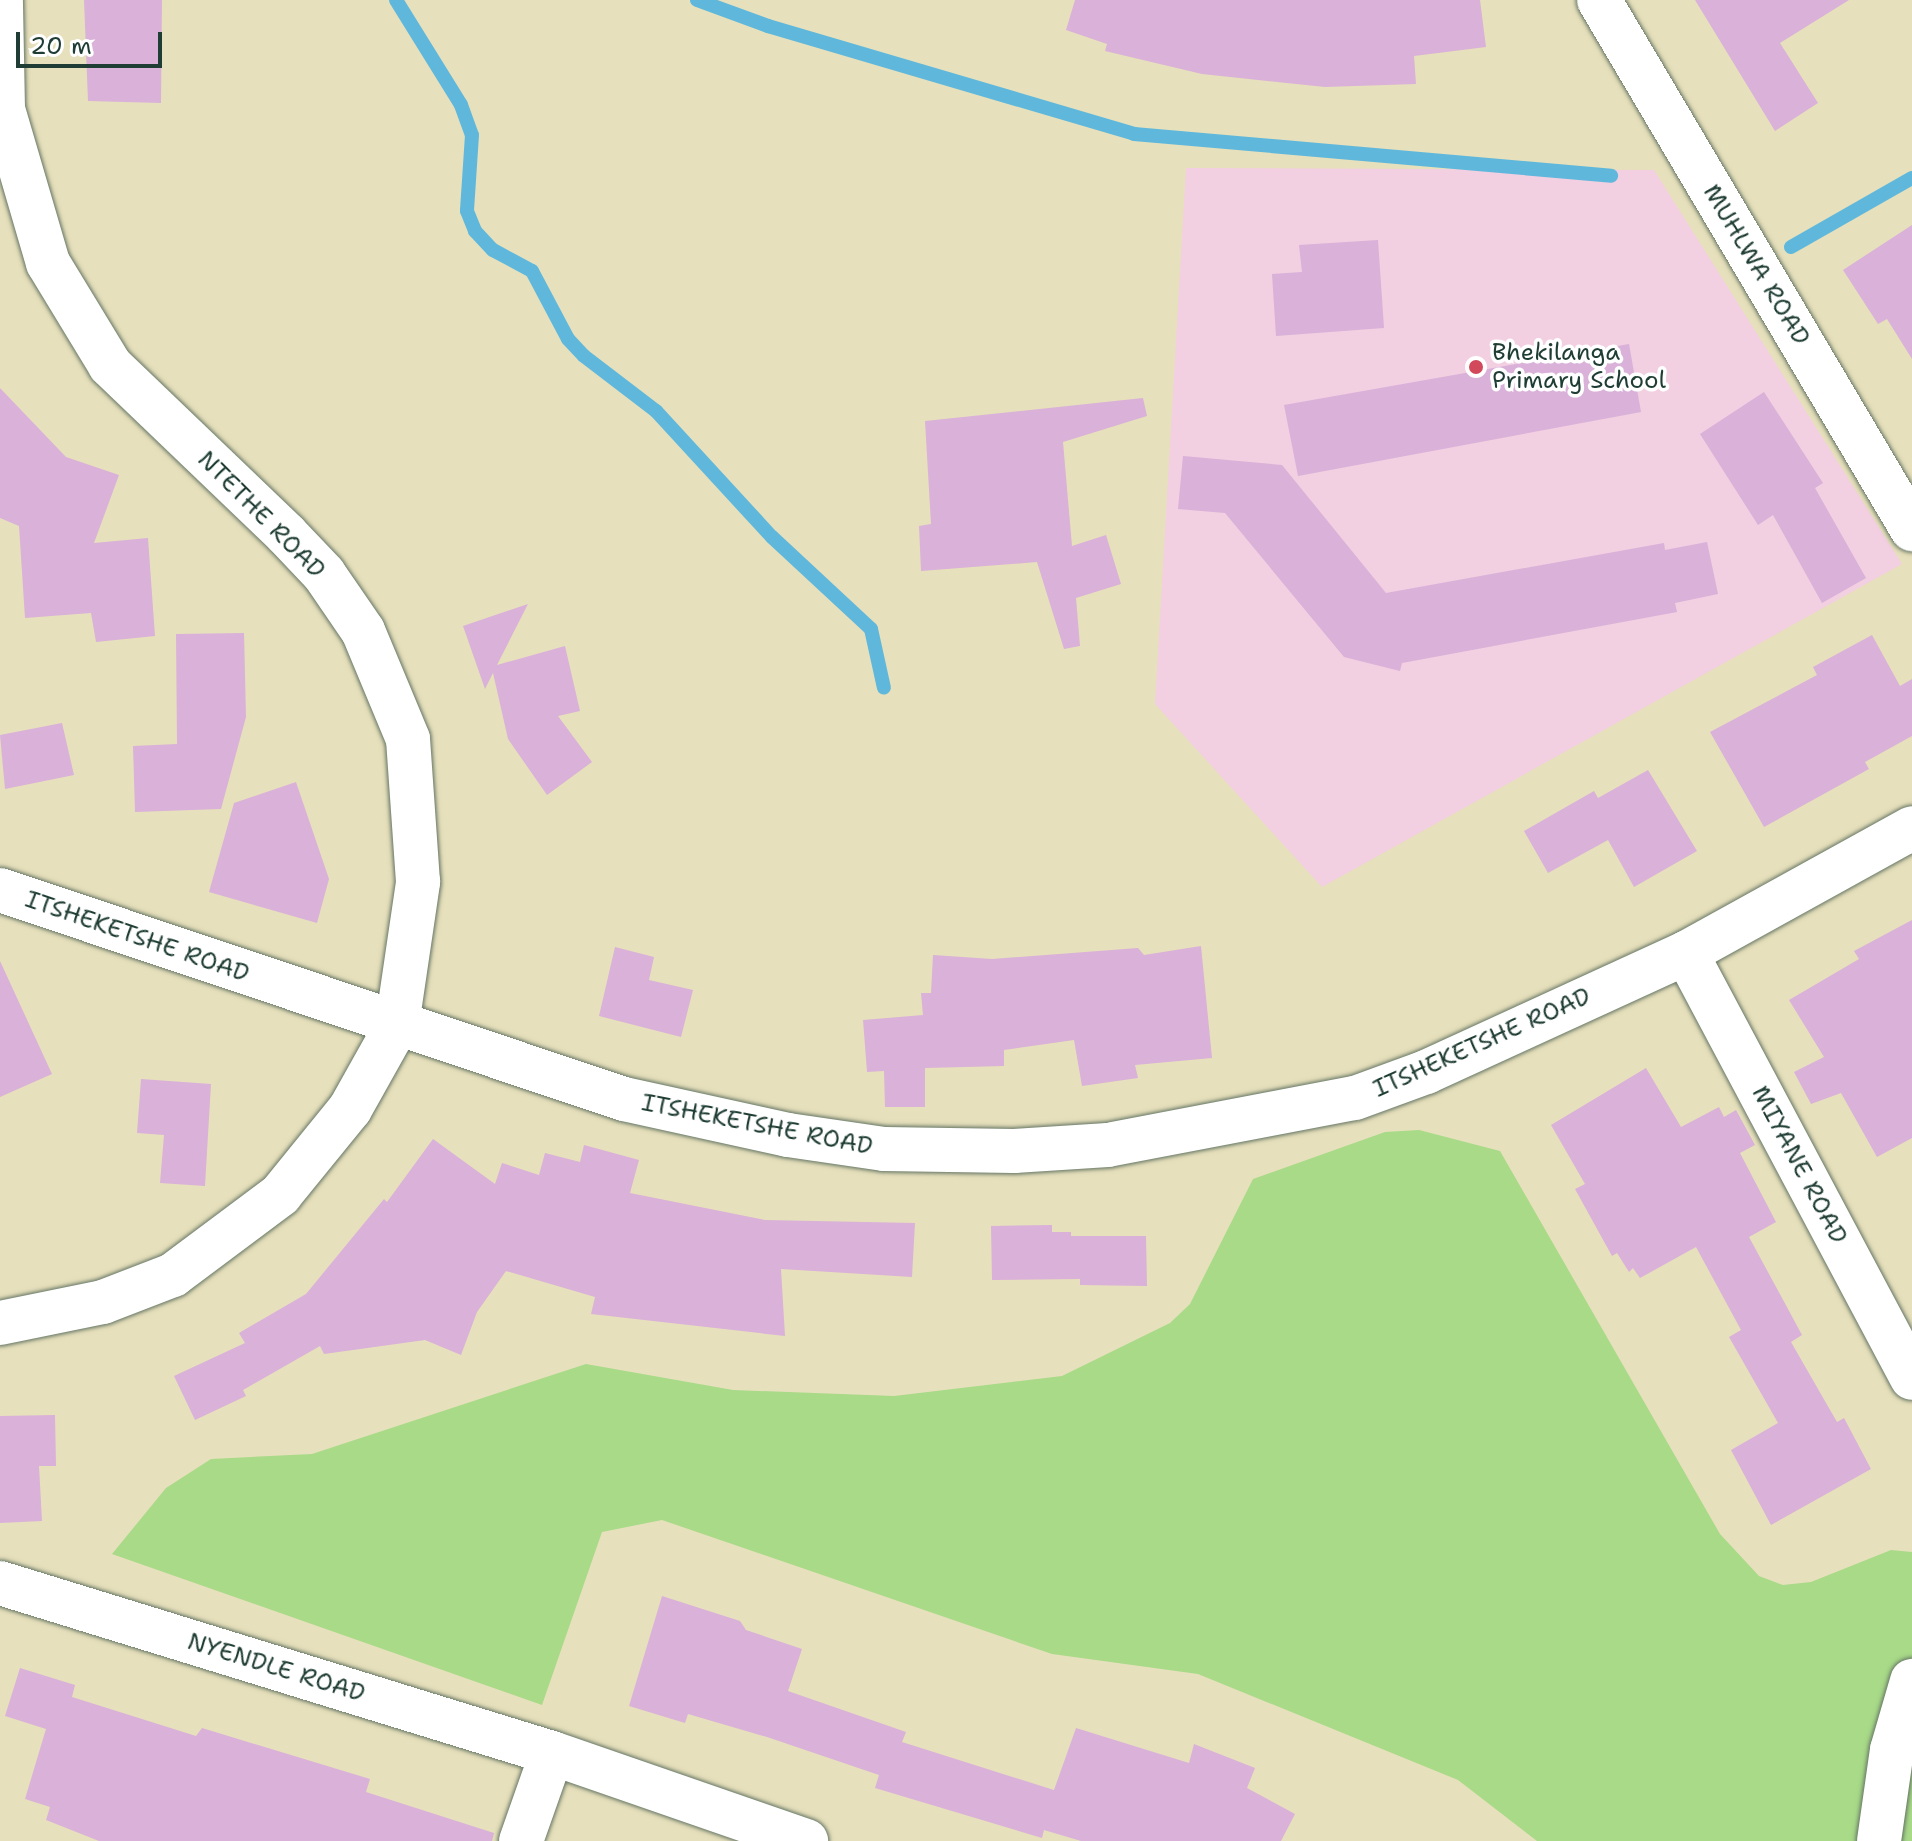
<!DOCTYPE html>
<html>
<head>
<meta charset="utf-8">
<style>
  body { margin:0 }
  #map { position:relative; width:1912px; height:1841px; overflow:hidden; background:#e7e0bc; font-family:"Shantell Sans",sans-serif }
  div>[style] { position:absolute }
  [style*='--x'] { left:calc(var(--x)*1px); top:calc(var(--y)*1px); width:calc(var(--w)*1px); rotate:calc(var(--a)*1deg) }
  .built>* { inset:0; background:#f2cfe1 }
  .green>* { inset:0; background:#a8da88 }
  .stream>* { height:14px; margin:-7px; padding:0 7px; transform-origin:7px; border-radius:7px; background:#5fb8dc }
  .building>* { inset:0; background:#d9b1d9 }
  .roads { filter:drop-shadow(0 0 2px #657664) drop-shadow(0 0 2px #657664) }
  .minor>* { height:44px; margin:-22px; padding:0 22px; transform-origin:22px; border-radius:22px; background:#fff }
  .dots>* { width:22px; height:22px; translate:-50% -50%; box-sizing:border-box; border:4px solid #fff; border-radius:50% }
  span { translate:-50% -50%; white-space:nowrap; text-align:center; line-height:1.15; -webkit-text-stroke:7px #fff; paint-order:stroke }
  .street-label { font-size:24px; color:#1f3d34 }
  .poi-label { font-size:24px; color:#1f3d34 }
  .left { translate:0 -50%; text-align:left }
  .scale { position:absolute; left:16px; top:32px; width:146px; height:36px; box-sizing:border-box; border:4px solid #1f3d34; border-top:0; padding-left:10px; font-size:24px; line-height:28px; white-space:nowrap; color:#1f3d34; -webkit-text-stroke:6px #fff; paint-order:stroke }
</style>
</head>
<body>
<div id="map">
  <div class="built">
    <i style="clip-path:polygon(1186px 168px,1654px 170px,1902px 564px,1322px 887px,1155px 704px)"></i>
  </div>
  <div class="green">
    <i style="clip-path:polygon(1419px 1130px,1500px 1151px,1720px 1534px,1759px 1576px,1783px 1585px,1811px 1582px,1891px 1550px,1912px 1552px,1912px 1841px,1537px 1841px,1458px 1780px,1198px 1674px,1052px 1654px,662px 1520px,602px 1532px,542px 1705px,112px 1554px,166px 1488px,211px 1459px,312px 1454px,586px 1364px,733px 1390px,894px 1396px,1062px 1376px,1170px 1323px,1190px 1304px,1253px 1179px,1385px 1132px)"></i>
  </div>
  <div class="stream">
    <i style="--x:396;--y:0;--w:123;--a:58.2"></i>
    <i style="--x:461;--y:105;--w:32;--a:70"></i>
    <i style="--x:472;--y:135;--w:76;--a:93.8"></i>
    <i style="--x:467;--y:211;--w:22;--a:68"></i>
    <i style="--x:475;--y:231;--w:26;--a:47"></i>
    <i style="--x:493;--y:250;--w:44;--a:28.3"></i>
    <i style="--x:532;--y:271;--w:77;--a:62.1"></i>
    <i style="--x:568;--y:339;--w:23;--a:47"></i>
    <i style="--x:584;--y:356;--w:91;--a:37.4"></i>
    <i style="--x:656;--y:411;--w:171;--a:47.4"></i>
    <i style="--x:772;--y:537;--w:135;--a:42.9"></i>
    <i style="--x:871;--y:629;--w:60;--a:77.6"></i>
    <i style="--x:697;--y:0;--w:76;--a:20.1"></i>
    <i style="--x:768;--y:26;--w:382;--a:16.4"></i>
    <i style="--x:1134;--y:134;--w:479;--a:5"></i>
    <i style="--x:1791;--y:247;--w:139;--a:-29.7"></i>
  </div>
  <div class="building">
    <i style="clip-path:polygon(84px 0,162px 0,161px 103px,88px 101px)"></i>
    <i style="clip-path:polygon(1075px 0,1480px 0,1486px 47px,1414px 56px,1416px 84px,1325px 87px,1202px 74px,1105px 51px,1107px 44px,1066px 30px)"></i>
    <i style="clip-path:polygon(1695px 0,1849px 0,1780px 43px,1818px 103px,1775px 131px)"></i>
    <i style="clip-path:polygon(1912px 225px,1912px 359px,1887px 319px,1878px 324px,1843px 270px)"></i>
    <i style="clip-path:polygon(1378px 240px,1384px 328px,1276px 336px,1272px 274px,1302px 272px,1299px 245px)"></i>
    <i style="clip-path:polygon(1629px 344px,1641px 412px,1298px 476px,1284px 405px)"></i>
    <i style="clip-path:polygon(0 388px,66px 457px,119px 475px,94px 543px,148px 538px,155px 636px,96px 642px,91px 613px,25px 618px,19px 526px,0 518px)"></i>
    <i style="clip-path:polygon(1764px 392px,1823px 483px,1815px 488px,1866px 578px,1822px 603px,1773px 515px,1758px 525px,1700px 434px)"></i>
    <i style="clip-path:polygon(1143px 398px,1147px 416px,1063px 442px,1072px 546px,1106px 535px,1121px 584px,1076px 598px,1080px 646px,1064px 649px,1037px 562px,921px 571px,919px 526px,931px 524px,925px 421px)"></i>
    <i style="clip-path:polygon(1183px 456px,1282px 465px,1386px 593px,1664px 543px,1665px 550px,1707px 542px,1718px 594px,1675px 603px,1677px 612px,1402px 663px,1400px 671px,1344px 657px,1225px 513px,1178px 509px)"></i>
    <i style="clip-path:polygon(528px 604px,497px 665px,565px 646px,580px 711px,558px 716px,592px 762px,547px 795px,508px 739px,493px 673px,485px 689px,463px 626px)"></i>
    <i style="clip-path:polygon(244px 633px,246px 717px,221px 809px,135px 812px,133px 746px,177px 744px,176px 634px)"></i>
    <i style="clip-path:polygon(1872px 635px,1900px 686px,1912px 679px,1912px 736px,1865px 762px,1869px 769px,1764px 827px,1710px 732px,1817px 675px,1813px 667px)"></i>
    <i style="clip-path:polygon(62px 723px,74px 775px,5px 789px,0 735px)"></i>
    <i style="clip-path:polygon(1648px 770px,1697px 851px,1634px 887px,1608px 840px,1548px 873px,1524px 831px,1594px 791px,1598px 798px)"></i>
    <i style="clip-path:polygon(296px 782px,329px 879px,317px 923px,209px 892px,234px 803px)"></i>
    <i style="clip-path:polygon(1912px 920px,1912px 1138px,1877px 1157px,1841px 1093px,1811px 1104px,1794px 1072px,1824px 1057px,1789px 1000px,1859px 959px,1854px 951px)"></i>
    <i style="clip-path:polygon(1201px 946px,1212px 1058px,1135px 1065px,1138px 1078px,1082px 1086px,1074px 1040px,1004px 1050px,1004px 1066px,925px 1068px,925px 1107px,885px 1107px,884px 1071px,867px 1072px,863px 1020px,923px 1015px,921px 993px,931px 993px,933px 955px,992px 959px,1138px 948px,1144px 955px)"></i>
    <i style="clip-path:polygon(615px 947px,654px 957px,649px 980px,693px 990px,681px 1037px,599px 1016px)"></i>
    <i style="clip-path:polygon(0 961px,52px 1074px,0 1097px)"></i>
    <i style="clip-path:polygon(1646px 1068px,1681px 1127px,1719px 1107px,1724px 1117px,1736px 1110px,1755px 1145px,1740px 1153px,1776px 1222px,1749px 1237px,1802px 1335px,1791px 1342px,1837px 1422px,1844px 1418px,1871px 1469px,1771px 1525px,1731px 1450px,1778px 1423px,1729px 1337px,1741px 1330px,1696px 1247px,1640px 1278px,1633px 1268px,1629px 1272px,1617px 1253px,1612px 1256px,1575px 1189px,1585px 1184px,1551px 1125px)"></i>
    <i style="clip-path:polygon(141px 1079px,211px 1084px,205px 1186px,160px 1183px,164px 1135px,137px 1133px)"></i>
    <i style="clip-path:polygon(433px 1139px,495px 1184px,502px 1163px,539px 1175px,545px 1153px,580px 1162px,584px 1145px,639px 1160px,630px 1193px,765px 1220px,915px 1223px,912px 1277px,781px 1269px,785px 1336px,591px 1314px,595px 1297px,506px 1271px,477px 1312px,461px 1355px,425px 1340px,324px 1354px,320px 1346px,243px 1390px,246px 1396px,195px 1420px,174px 1376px,245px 1343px,239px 1333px,306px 1294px,384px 1199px,387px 1202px)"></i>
    <i style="clip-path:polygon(1052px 1225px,1052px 1232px,1071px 1232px,1071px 1236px,1146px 1236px,1147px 1286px,1080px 1285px,1080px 1279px,992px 1280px,991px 1226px)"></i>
    <i style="clip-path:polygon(55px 1415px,56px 1466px,39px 1466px,42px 1521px,0 1523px,0 1416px)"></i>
    <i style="clip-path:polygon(662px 1596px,740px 1621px,746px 1630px,802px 1649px,788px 1691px,906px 1732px,902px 1742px,1054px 1790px,1076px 1728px,1189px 1763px,1194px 1744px,1255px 1768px,1247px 1788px,1295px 1814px,1281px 1841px,1081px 1841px,1044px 1830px,1042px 1838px,875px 1788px,879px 1775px,767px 1737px,688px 1714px,685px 1723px,629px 1706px)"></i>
    <i style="clip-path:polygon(20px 1668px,75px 1685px,72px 1697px,196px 1736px,202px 1728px,370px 1779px,366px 1792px,494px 1833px,492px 1841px,99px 1841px,46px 1820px,50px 1807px,25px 1799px,46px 1729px,5px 1716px)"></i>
  </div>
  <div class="roads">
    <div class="minor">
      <i style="--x:1599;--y:0;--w:615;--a:59.39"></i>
      <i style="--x:0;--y:890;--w:658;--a:18.52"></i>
      <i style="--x:624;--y:1099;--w:168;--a:12.4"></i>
      <i style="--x:788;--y:1135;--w:97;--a:8.3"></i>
      <i style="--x:884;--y:1149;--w:130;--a:0.9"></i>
      <i style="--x:1014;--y:1151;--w:94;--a:-3.7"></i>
      <i style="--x:1108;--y:1145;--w:251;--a:-10.8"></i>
      <i style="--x:1355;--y:1098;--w:76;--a:-20.1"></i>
      <i style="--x:1426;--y:1072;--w:286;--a:-24.6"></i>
      <i style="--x:1686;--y:953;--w:258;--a:-28.9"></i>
      <i style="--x:1686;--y:953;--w:481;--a:62"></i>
      <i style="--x:0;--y:1323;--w:105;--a:-11.5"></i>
      <i style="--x:103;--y:1302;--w:75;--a:-21.1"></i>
      <i style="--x:173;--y:1275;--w:134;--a:-36.8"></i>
      <i style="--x:280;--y:1195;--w:111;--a:-50.9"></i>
      <i style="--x:350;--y:1109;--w:96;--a:-60.8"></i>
      <i style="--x:397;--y:1025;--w:145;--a:-81.6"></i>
      <i style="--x:418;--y:882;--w:143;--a:-94"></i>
      <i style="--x:408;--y:739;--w:117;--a:-112.6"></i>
      <i style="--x:363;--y:631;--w:69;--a:-124.4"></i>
      <i style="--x:324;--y:574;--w:55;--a:-133.5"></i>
      <i style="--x:286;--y:534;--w:244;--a:-136.2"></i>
      <i style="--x:110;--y:365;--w:119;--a:-121.3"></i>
      <i style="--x:48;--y:263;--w:160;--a:-106.3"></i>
      <i style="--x:3;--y:109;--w:109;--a:-91.1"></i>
      <i style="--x:0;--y:1583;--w:578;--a:17.12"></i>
      <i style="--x:552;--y:1753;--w:269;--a:19.1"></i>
      <i style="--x:521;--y:1841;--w:93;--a:-70.6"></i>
      <i style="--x:1879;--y:1841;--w:92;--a:-81.9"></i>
      <i style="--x:1892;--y:1750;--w:72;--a:-73.8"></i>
    </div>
  </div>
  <div class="dots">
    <i style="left:1476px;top:367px;background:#d1495b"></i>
  </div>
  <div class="street-label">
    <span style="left:1756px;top:265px;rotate:59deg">MUHLWA ROAD</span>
    <span style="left:261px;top:515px;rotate:45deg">NTETHE ROAD</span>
    <span style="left:137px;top:937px;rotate:19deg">ITSHEKETSHE ROAD</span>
    <span style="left:1482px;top:1043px;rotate:-24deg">ITSHEKETSHE ROAD</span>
    <span style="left:757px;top:1125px;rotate:11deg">ITSHEKETSHE ROAD</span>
    <span style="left:1799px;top:1165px;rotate:62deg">MIYANE ROAD</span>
    <span style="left:276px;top:1668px;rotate:17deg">NYENDLE ROAD</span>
  </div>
  <div class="poi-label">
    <span class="left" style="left:1492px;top:367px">Bhekilanga<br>Primary School</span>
  </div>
  <div class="scale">20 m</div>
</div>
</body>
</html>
